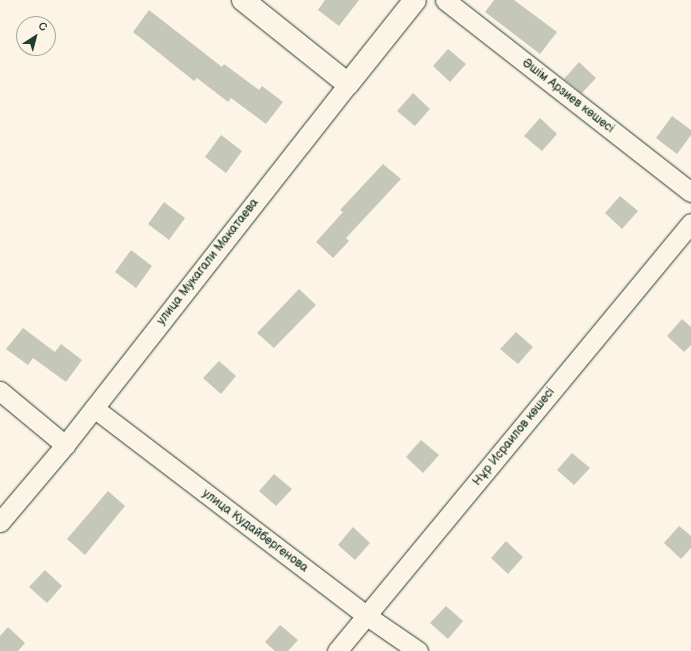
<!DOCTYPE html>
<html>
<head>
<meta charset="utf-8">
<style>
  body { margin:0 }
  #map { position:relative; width:691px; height:651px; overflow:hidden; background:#fcf5e5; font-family:"Balsamiq Sans",sans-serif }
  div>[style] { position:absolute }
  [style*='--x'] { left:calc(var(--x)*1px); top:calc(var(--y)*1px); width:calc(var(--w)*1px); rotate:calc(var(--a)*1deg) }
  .building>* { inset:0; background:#c5c7b9 }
  .roads { filter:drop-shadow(0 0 1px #1f3d34) drop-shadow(0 0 1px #1f3d34) }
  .minor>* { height:19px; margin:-9.5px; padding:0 9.5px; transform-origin:9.5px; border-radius:9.5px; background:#fcf5e5 }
  .tertiary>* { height:22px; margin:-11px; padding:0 11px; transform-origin:11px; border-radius:11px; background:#fcf5e5 }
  span { translate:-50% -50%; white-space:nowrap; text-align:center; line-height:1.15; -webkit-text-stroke:3px #fcf5e5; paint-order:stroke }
  .street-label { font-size:12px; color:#1f3d34 }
  .north { position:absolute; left:16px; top:16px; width:40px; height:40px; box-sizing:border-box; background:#fcf5e5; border:1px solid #a4ab9e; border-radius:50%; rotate:36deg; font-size:11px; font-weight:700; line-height:16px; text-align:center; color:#1f3d34 }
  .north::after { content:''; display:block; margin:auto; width:14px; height:18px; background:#1f3d34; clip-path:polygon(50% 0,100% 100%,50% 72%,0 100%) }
</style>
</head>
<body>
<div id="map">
  <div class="building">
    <i style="clip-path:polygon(325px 0,359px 0,339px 26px,318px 10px)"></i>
    <i style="clip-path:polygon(494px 0,514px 0,557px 32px,540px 54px,485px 12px)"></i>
    <i style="clip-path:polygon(149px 10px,222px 67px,224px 64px,259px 90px,262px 86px,283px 102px,266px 124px,231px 98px,228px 102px,197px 78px,194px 81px,133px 32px)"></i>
    <i style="clip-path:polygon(448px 49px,466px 64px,450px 82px,433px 66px)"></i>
    <i style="clip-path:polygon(579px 62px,596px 78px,582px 93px,564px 79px)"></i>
    <i style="clip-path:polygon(413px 93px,430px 109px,415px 126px,397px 111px)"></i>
    <i style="clip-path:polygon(672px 116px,691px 130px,691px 135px,677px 154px,656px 138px)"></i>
    <i style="clip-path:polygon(540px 118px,557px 134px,542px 151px,524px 136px)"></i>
    <i style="clip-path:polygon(221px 135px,242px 151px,226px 173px,205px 157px)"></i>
    <i style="clip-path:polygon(383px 164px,401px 179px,346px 238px,349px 241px,333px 258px,316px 242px,343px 212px,340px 210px)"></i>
    <i style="clip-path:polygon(620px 196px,638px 211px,622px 229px,605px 213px)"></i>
    <i style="clip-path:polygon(164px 202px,185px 218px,169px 240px,148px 224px)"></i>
    <i style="clip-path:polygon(131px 250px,152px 266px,136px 288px,115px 272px)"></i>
    <i style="clip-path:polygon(299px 289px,316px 305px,274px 348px,257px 333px)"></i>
    <i style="clip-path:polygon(682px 319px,691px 327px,691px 345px,684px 352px,667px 336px)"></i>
    <i style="clip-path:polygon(23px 328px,55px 352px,61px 344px,82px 360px,66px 382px,33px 358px,28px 365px,6px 349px)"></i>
    <i style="clip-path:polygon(516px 332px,533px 347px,518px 364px,500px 349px)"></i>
    <i style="clip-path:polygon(219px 361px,236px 376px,221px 394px,203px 378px)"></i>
    <i style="clip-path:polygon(421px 440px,439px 455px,423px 473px,406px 457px)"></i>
    <i style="clip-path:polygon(572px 453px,590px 468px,574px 485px,557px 470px)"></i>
    <i style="clip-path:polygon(274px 474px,292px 489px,276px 506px,259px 491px)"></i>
    <i style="clip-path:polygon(108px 491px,125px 506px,85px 555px,67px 539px)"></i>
    <i style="clip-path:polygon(679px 526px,691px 536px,691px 548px,681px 559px,664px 543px)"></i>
    <i style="clip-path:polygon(353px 527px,370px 543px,355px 560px,338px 545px)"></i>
    <i style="clip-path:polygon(506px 541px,523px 557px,508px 574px,491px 558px)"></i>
    <i style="clip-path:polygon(45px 570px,62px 586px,47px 603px,29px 587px)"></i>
    <i style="clip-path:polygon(446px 606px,463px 621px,448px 639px,430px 623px)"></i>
    <i style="clip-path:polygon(280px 625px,298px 640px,288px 651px,275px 651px,265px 642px)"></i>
    <i style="clip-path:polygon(8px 627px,25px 643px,18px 651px,0 651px,0 636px)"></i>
  </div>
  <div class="roads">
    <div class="minor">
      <i style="--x:445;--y:0;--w:312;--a:38"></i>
      <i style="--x:0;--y:391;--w:85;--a:39.7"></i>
      <i style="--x:94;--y:408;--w:343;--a:37.3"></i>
      <i style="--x:367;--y:616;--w:62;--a:34.5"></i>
      <i style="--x:0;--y:522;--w:101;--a:-49.8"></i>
      <i style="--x:65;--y:445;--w:459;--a:-51.9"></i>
      <i style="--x:337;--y:651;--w:555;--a:-50.41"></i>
    </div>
    <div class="tertiary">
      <i style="--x:243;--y:0;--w:134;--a:38.7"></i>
      <i style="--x:348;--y:84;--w:107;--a:-51.4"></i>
    </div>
  </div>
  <div class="street-label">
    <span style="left:568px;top:96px;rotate:38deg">Әшім Арзиев көшесі</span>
    <span style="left:208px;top:262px;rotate:-52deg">улица Мукагали Макатаева</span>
    <span style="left:514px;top:437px;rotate:-51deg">Нұр Исраилов көшесі</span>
    <span style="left:255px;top:531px;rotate:37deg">улица Кудайбергенова</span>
  </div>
  <div class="north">С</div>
</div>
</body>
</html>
